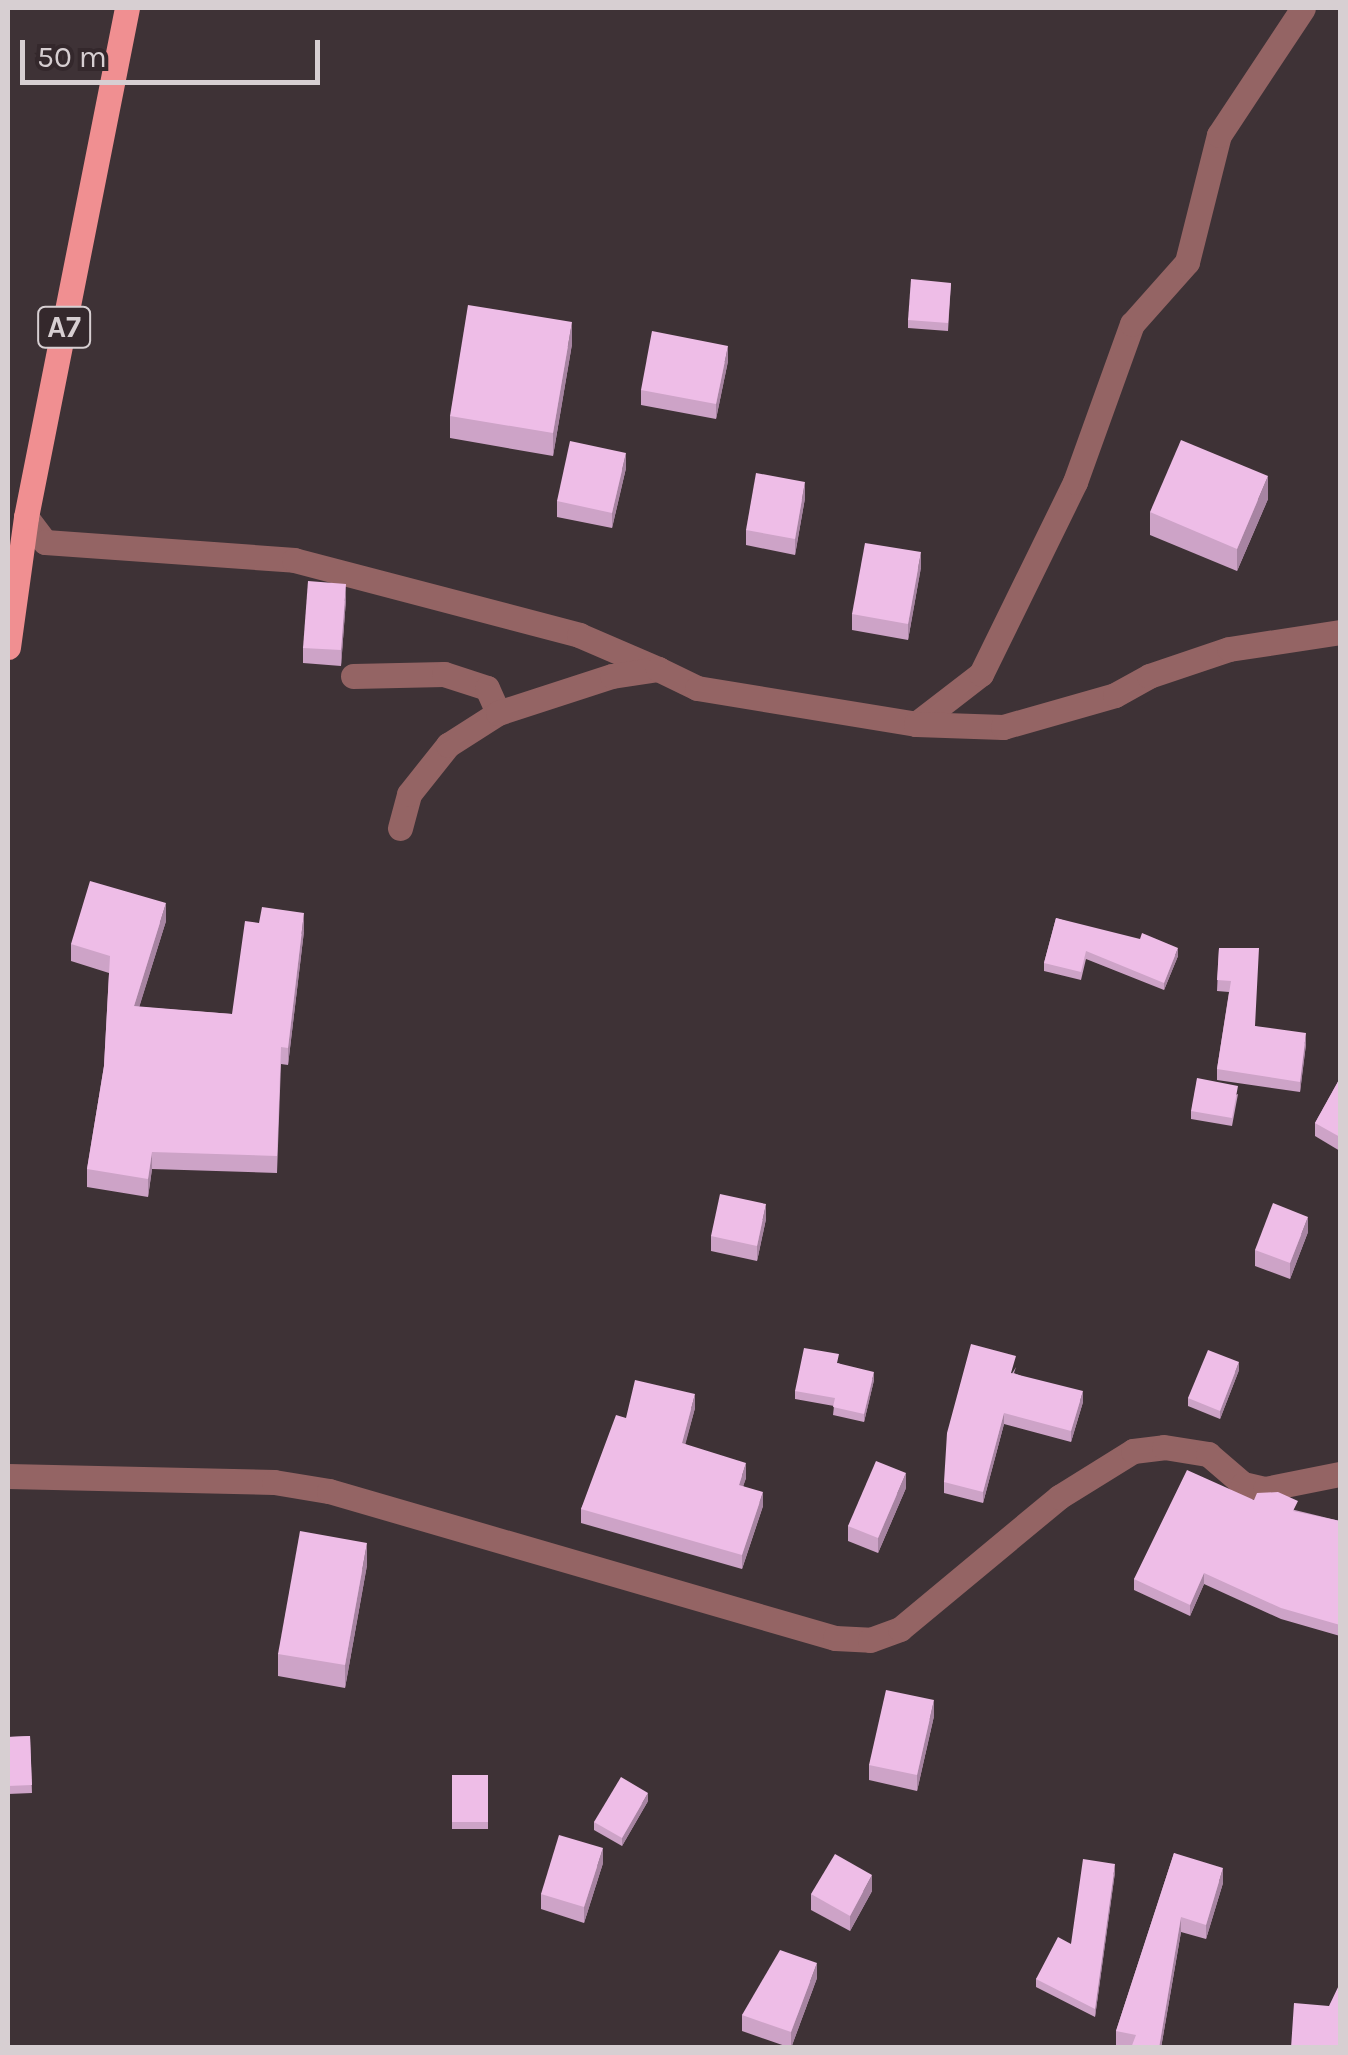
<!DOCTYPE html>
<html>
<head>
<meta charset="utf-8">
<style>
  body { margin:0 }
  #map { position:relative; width:1348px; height:2055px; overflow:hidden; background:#3e3236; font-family:Karla,sans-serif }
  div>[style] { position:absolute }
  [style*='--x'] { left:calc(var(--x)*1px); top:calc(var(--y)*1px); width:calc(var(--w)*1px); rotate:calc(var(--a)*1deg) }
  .minor>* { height:25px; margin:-12.5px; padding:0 12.5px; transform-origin:12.5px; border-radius:12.5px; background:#946464 }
  .major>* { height:25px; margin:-12.5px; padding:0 12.5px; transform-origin:12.5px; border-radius:12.5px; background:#f08f91 }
  .wall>* { inset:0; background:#cda3c7 }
  .shaded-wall>* { inset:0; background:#a784a2 }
  .building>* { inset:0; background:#eebde7 }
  span { translate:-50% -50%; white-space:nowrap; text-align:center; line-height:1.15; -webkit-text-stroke:10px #34282c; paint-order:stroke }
  .shield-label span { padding:2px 8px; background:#34282c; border:2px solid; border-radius:8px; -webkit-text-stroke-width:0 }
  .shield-label { font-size:30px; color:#d7cfd2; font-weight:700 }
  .frame { position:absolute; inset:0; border:10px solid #d7cfd2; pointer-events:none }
  .scale { position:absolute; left:20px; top:40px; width:300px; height:45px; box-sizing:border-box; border:5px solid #d7cfd2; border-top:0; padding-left:12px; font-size:30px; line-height:35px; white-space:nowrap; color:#d7cfd2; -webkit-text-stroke:8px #34282c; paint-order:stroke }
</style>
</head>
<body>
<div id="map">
  <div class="minor">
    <i style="--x:26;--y:517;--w:31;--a:53"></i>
    <i style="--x:45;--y:542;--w:250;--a:4.1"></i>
    <i style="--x:294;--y:560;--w:295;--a:14.7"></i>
    <i style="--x:579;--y:635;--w:86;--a:23.3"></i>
    <i style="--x:353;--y:676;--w:91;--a:-1.3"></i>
    <i style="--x:444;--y:674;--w:45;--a:18"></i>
    <i style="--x:487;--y:688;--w:27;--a:66"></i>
    <i style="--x:916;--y:724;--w:82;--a:-37.6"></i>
    <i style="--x:981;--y:674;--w:214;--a:-63.9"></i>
    <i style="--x:1075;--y:482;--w:168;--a:-70.2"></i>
    <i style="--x:1132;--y:324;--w:83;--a:-48.4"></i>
    <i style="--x:1187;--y:262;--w:131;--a:-75.9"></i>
    <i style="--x:1219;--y:135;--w:152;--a:-56.5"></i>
    <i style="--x:400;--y:828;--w:35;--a:-75"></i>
    <i style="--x:409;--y:794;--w:63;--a:-51.5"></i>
    <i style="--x:448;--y:745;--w:59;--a:-32.6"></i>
    <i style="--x:498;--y:713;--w:120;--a:-18"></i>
    <i style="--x:612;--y:676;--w:47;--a:-8.7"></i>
    <i style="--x:658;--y:669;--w:43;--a:26"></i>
    <i style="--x:697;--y:688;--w:222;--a:9.3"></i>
    <i style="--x:916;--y:724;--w:87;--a:2"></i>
    <i style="--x:1003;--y:727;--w:116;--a:-15.9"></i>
    <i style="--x:1115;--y:695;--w:39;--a:-29"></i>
    <i style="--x:1149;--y:676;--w:84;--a:-18.6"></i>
    <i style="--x:1229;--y:649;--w:112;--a:-8.7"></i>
    <i style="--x:8;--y:1476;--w:266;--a:1.3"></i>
    <i style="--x:274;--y:1482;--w:56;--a:9.3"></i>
    <i style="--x:329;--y:1491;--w:527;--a:16.2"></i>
    <i style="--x:835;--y:1638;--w:35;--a:3"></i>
    <i style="--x:870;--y:1640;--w:32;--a:-20"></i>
    <i style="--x:900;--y:1629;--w:207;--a:-39.7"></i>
    <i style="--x:1059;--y:1497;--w:87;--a:-31.9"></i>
    <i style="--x:1133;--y:1451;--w:31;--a:-7"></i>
    <i style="--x:1164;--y:1447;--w:45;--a:9"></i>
    <i style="--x:1208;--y:1454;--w:46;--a:40.6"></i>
    <i style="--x:1243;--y:1484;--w:23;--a:13"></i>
    <i style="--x:1265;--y:1489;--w:76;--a:-11.3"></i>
  </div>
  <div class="major">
    <i style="--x:8;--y:647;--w:131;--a:-82.1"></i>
    <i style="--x:26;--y:517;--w:519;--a:-78.78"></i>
  </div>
  <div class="wall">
    <i style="clip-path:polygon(951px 283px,948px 331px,908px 328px,908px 320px)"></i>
    <i style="clip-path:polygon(572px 344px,553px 456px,450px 438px,450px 416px)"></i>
    <i style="clip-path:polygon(728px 361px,716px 419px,641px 405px,641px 390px)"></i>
    <i style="clip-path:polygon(626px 468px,612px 528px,557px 517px,557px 501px)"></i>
    <i style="clip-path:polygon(805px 498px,795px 555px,746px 545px,746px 530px)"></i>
    <i style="clip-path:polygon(1268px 499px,1237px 571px,1150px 535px,1150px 512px)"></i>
    <i style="clip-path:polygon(921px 567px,908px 640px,852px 630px,852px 614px)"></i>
    <i style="clip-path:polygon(346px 599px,341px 666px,303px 663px,303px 648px)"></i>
    <i style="clip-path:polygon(1056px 918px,1178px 956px,1164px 990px,1086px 959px,1081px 980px,1044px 971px,1044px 963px)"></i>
    <i style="clip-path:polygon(166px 921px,139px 1007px,232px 1014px,304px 931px,288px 1065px,281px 1064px,277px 1173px,152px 1169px,148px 1197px,87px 1187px,87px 1169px,104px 1066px,109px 973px,71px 961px,71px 944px)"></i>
    <i style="clip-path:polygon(1219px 948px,1255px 1026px,1306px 1044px,1300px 1092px,1217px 1080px,1217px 1069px,1229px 992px,1217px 991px)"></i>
    <i style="clip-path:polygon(1340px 1078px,1340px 1151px,1315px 1136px,1315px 1123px)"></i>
    <i style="clip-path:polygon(1238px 1094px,1232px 1126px,1191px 1119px,1191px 1111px)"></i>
    <i style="clip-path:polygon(766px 1219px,757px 1261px,711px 1251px,711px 1236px)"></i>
    <i style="clip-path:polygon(1308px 1232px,1290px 1279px,1255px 1266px,1255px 1250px)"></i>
    <i style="clip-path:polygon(838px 1363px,874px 1380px,864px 1422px,833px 1415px,834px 1406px,795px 1399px,795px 1391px)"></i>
    <i style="clip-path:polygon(1016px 1367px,1014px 1373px,1083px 1402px,1071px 1442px,1004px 1424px,983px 1503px,944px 1493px,944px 1482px)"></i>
    <i style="clip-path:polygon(1239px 1370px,1220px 1419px,1188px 1406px,1188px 1398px)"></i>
    <i style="clip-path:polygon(695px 1408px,685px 1444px,746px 1478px,743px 1486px,763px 1506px,742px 1569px,581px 1523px,581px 1509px,626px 1418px)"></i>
    <i style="clip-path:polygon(906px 1488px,878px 1553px,848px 1541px,848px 1526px)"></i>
    <i style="clip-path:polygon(1254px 1500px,1340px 1521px,1340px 1636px,1281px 1619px,1204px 1584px,1190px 1616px,1134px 1590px,1134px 1579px)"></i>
    <i style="clip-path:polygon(367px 1565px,345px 1688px,278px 1676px,278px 1654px)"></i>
    <i style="clip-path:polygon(934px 1716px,917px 1791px,869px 1780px,869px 1765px)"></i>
    <i style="clip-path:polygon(30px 1736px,32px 1793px,8px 1794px,8px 1737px)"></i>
    <i style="clip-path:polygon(452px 1775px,488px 1775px,488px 1829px,452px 1829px)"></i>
    <i style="clip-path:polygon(648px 1801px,622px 1846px,594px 1830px,594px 1822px)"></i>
    <i style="clip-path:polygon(1174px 1853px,1223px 1883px,1206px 1939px,1181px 1932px,1161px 2048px,1116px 2046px,1116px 2031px)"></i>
    <i style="clip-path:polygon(603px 1863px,584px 1923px,541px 1909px,541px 1894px)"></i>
    <i style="clip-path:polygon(1115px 1872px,1095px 2017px,1036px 1987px,1036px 1979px,1071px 1944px)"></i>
    <i style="clip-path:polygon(872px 1891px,850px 1931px,811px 1910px,811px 1894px)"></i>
    <i style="clip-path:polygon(817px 1978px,791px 2048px,742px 2031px,742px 2015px)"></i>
  </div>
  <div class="shaded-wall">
    <i style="clip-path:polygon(572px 322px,572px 344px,553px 456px,553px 433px)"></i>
    <i style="clip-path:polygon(728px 346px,728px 361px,716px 419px,716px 404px)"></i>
    <i style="clip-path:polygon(626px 453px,626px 468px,612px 528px,612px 513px)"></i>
    <i style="clip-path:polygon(1268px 476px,1268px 499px,1237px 571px,1237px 549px)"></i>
    <i style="clip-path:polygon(805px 482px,805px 498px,795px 555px,795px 539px)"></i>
    <i style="clip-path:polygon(921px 552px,921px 567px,908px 640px,908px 624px)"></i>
    <i style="clip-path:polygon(346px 584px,346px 599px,341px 666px,341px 650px)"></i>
    <i style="clip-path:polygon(166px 903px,166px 921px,134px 1024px,134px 1006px)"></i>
    <i style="clip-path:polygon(304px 913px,304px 931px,288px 1065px,288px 1048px)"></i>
    <i style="clip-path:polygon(1178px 948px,1178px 956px,1164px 990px,1164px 983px)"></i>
    <i style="clip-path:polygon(1306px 1033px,1306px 1044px,1300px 1092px,1300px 1082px)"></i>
    <i style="clip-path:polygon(152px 1152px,152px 1169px,148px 1197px,148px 1179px)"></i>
    <i style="clip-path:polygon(766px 1204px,766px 1219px,757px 1261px,757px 1246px)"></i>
    <i style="clip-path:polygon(1308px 1217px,1308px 1232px,1290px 1279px,1290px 1263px)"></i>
    <i style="clip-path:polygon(1239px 1362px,1239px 1370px,1220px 1419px,1220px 1411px)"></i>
    <i style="clip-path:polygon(874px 1372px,874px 1380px,864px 1422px,864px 1414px)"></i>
    <i style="clip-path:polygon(1083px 1391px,1083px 1402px,1071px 1442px,1071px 1431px)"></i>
    <i style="clip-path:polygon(695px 1394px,695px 1408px,682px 1457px,682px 1443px)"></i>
    <i style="clip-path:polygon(1004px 1413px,1004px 1424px,983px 1503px,983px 1492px)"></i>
    <i style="clip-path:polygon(746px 1463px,746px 1478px,739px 1499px,739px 1485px)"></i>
    <i style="clip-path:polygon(906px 1473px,906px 1488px,878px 1553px,878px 1538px)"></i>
    <i style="clip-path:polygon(763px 1492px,763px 1506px,742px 1569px,742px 1555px)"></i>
    <i style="clip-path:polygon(367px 1543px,367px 1565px,345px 1688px,345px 1665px)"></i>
    <i style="clip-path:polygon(1204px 1573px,1204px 1584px,1190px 1616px,1190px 1605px)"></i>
    <i style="clip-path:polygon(934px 1700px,934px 1716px,917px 1791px,917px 1775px)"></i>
    <i style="clip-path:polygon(648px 1793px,648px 1801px,622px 1846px,622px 1838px)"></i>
    <i style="clip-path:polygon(603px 1848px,603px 1863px,584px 1923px,584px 1907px)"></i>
    <i style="clip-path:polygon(1115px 1864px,1115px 1872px,1095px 2017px,1095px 2009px)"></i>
    <i style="clip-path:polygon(1223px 1868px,1223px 1883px,1206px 1939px,1206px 1925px)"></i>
    <i style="clip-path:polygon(872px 1875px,872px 1891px,850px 1931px,850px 1916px)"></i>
    <i style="clip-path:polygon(1181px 1917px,1181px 1932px,1161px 2048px,1159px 2048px)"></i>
    <i style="clip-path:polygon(817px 1963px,817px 1978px,791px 2048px,791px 2032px)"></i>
  </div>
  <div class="building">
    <i style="clip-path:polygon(911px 279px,951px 283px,948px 323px,908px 320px)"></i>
    <i style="clip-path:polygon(468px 305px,572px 322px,553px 433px,450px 416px)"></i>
    <i style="clip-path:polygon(652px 331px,728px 346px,716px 404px,641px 390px)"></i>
    <i style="clip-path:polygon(1181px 440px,1268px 476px,1237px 549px,1150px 512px)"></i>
    <i style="clip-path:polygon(570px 441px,626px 453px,612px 513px,557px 501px)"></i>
    <i style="clip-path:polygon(756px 473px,805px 482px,795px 539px,746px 530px)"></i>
    <i style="clip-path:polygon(865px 543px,921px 552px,908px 624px,852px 614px)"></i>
    <i style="clip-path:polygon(308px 581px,346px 584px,341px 650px,303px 648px)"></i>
    <i style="clip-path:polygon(90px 881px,166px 903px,134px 1006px,232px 1014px,245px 921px,259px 923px,262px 907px,304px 913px,288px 1048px,281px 1047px,277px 1156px,152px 1152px,148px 1179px,87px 1169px,104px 1066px,110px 956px,71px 944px)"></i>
    <i style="clip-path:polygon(1056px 918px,1140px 939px,1142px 933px,1178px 948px,1164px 983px,1086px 951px,1081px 972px,1044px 963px)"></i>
    <i style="clip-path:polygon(1219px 948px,1259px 948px,1255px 1026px,1306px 1033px,1300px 1082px,1217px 1069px,1231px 981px,1217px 980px)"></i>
    <i style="clip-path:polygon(1197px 1078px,1238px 1086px,1232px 1118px,1191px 1111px)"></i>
    <i style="clip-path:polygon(1340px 1078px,1340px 1137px,1315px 1123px)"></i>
    <i style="clip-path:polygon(720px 1194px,766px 1204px,757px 1246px,711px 1236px)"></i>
    <i style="clip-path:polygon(1273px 1203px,1308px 1217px,1290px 1263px,1255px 1250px)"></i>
    <i style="clip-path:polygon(971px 1344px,1016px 1356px,1011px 1373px,1083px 1391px,1071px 1431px,1004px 1413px,983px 1492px,944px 1482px,947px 1433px)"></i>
    <i style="clip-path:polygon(804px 1348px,839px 1354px,837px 1363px,874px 1372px,864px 1414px,833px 1407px,835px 1398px,795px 1391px)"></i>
    <i style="clip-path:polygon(1208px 1350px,1239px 1362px,1220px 1411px,1188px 1398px)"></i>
    <i style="clip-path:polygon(635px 1380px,695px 1394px,682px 1443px,746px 1463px,739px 1485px,763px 1492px,742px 1555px,581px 1509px,616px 1415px,626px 1418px)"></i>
    <i style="clip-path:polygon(876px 1461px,906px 1473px,878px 1538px,848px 1526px)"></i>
    <i style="clip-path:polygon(1187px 1470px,1254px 1500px,1257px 1493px,1278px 1492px,1298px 1501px,1293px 1511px,1340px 1521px,1340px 1625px,1281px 1608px,1204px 1573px,1190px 1605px,1134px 1579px)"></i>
    <i style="clip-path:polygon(300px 1531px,367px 1543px,345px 1665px,278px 1654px)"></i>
    <i style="clip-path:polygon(886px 1690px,934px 1700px,917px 1775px,869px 1765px)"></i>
    <i style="clip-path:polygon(30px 1736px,32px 1785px,8px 1786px,8px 1737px)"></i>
    <i style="clip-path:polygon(452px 1775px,488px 1775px,488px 1822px,452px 1822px)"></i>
    <i style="clip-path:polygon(621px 1777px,648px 1793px,622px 1838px,594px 1822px)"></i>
    <i style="clip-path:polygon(559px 1835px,603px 1848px,584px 1907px,541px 1894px)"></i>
    <i style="clip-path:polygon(1174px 1853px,1223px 1868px,1206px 1925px,1181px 1917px,1159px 2048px,1131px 2048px,1136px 2035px,1116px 2031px)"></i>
    <i style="clip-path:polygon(835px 1854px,872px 1875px,850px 1916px,811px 1894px)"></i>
    <i style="clip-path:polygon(1083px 1859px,1115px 1864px,1095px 2009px,1036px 1979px,1058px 1937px,1071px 1944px)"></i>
    <i style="clip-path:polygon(780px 1950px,817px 1963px,791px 2032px,742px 2015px)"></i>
    <i style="clip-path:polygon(1340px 1983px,1340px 2048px,1291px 2048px,1294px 2003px,1329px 2006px)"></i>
  </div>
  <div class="shield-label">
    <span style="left:64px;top:327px">A7</span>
  </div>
  <div class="frame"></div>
  <div class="scale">50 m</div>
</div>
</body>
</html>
